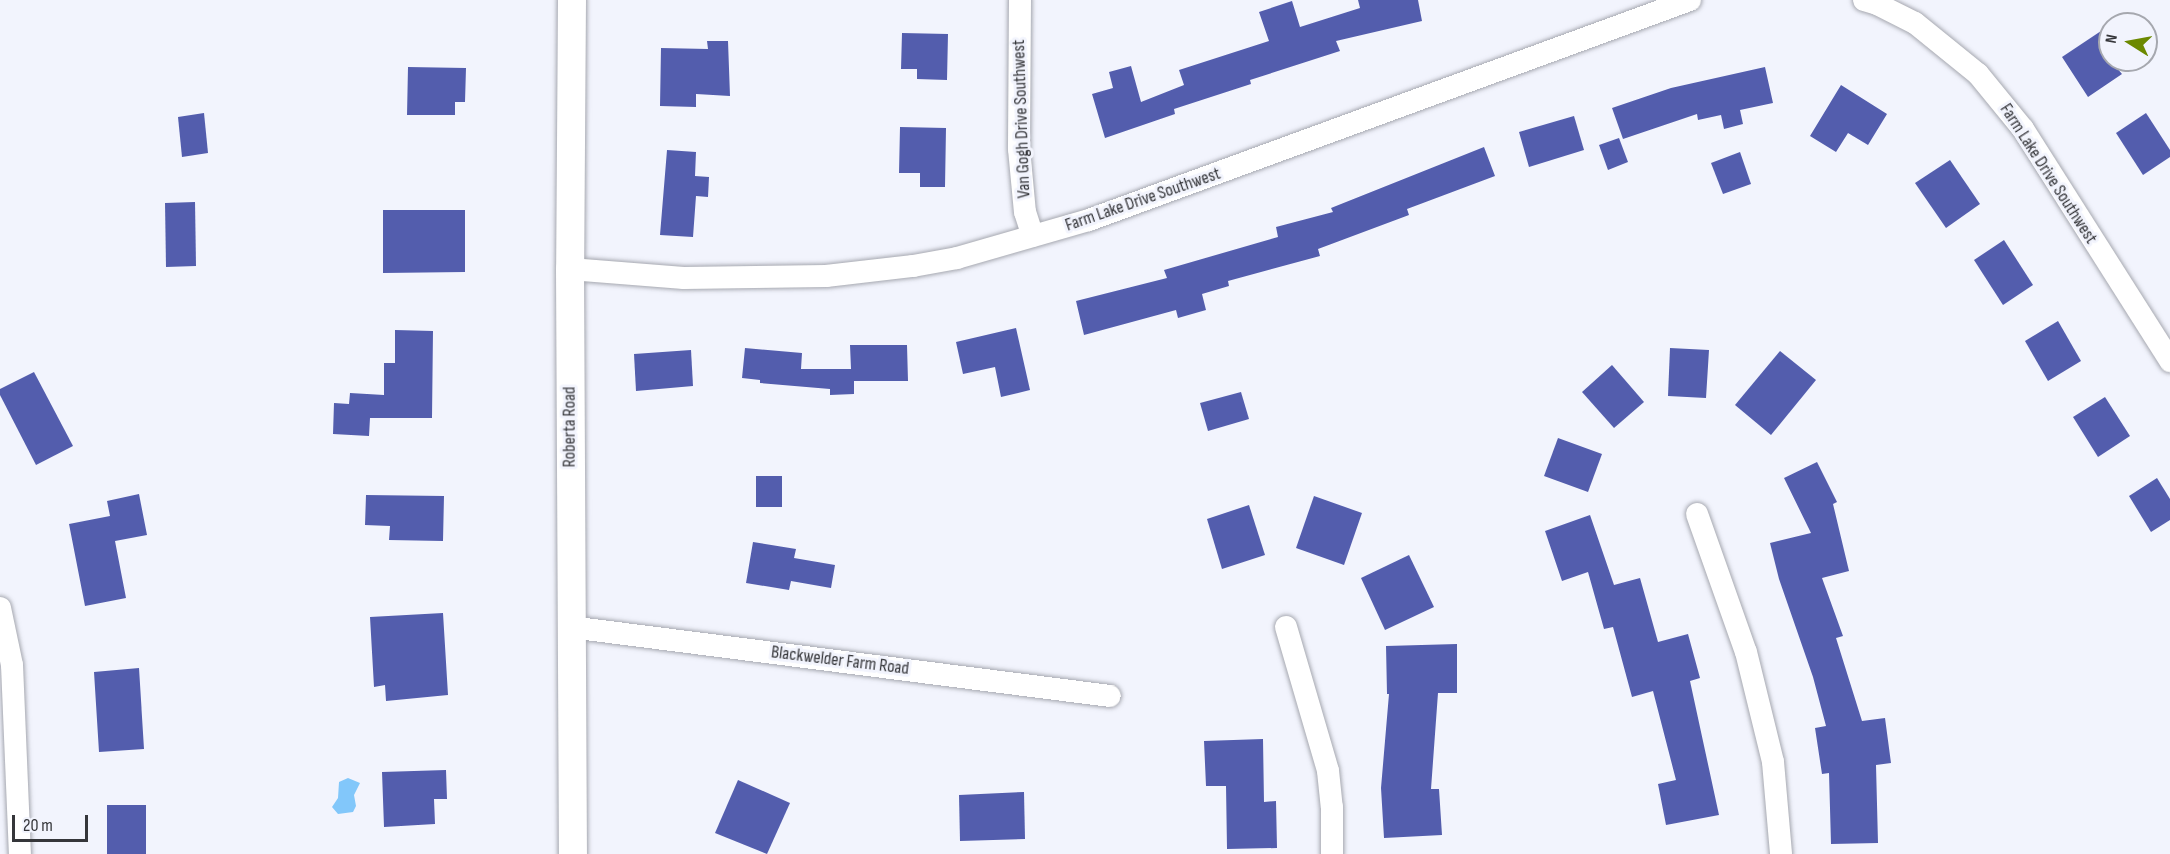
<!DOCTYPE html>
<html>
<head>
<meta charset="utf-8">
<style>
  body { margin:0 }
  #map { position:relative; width:2170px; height:854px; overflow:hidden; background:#f2f4fd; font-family:"Sofia Sans Condensed",sans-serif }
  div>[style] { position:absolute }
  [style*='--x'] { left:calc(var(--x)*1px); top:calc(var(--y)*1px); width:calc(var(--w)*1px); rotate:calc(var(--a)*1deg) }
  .water>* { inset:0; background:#82c7fa }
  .building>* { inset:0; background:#535dad }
  .roads { filter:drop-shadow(0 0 2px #a6a8b0) drop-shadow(0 0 2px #a6a8b0) }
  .minor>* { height:22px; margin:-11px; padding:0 11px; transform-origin:11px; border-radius:11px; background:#fff }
  .tertiary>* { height:28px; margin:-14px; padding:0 14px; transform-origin:14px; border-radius:14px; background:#fff }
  span { translate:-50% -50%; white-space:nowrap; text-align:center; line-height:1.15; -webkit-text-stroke:6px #f2f4fd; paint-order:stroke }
  .street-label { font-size:18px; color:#35363a }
  .north { position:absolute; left:2098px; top:12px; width:60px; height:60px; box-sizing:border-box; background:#f2f4fd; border:2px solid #a6a8af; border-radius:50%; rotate:281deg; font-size:16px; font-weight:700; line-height:24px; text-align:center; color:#35363a }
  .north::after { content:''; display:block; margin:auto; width:21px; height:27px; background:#6c8900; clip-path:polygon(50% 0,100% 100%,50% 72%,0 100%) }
  .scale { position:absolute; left:12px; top:815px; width:76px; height:27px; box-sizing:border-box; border:3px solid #35363a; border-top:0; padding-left:8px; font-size:18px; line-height:21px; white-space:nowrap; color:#35363a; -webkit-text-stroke:4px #f2f4fd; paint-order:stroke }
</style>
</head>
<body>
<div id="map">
  <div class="water">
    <i style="clip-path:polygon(348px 778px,360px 783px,354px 795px,356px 806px,353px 812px,338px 814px,332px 807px,338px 798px,339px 782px)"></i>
  </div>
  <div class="building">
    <i style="clip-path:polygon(1358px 0,1418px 0,1422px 21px,1336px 41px,1340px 51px,1250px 80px,1251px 84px,1174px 109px,1175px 114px,1105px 138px,1092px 94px,1113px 88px,1109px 72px,1131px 66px,1141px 102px,1184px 85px,1179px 70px,1269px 41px,1259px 12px,1292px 1px,1300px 27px,1360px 8px)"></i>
    <i style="clip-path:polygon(2110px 25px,2110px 60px,2122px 74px,2088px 97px,2062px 57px)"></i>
    <i style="clip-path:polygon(902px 33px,948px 34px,947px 80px,917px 79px,917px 69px,901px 69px)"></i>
    <i style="clip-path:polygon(707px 41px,728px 41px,730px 96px,696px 94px,696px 107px,660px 106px,661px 48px,708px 49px)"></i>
    <i style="clip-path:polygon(408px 67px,466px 68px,465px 102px,455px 102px,455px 115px,407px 115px)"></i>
    <i style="clip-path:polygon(1765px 67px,1773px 103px,1740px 110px,1743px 124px,1724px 129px,1721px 115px,1698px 120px,1697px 114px,1623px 139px,1612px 108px,1671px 88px)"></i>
    <i style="clip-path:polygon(1841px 85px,1887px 114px,1868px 145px,1848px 133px,1836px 152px,1810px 136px)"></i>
    <i style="clip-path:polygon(204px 113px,208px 153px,182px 157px,178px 117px)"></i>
    <i style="clip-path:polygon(2146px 113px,2170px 150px,2170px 157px,2143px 175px,2116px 133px)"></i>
    <i style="clip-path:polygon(1574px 116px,1584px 150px,1529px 167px,1519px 132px)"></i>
    <i style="clip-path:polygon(900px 127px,946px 128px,945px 187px,920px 187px,920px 173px,899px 173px)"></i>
    <i style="clip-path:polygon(1619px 138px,1628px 162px,1608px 170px,1599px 145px)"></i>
    <i style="clip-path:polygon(1484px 147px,1495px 176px,1407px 209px,1409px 215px,1318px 249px,1320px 256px,1228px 281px,1229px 286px,1202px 294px,1206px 310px,1178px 318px,1176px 310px,1084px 335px,1076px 301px,1167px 278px,1164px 270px,1278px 237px,1276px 227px,1333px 212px,1331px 208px)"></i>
    <i style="clip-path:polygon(667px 150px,696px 152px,695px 176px,709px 177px,708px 197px,696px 196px,693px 237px,660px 235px)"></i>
    <i style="clip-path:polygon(1740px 152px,1751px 184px,1723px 194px,1711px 163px)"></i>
    <i style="clip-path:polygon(1950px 160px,1980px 204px,1946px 228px,1915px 183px)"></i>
    <i style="clip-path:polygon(195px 202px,196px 266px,166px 267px,165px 203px)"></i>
    <i style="clip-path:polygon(383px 210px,465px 210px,465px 272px,383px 273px)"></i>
    <i style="clip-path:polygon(2004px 240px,2033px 285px,2003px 305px,1974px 260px)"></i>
    <i style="clip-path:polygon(2058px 321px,2081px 361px,2048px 381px,2025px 341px)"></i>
    <i style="clip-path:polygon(1016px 328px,1030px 390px,1001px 397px,995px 367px,963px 374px,956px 342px)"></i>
    <i style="clip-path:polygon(395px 330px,433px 331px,432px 418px,370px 418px,369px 436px,333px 434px,334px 403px,349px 404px,350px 393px,384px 395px,384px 363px,395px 363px)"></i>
    <i style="clip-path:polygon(850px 345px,907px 345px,908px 381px,854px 381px,854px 394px,830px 395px,830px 389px,760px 383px,760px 380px,742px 378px,745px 348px,802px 353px,801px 369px,851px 369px)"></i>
    <i style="clip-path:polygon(1670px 348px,1709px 350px,1706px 398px,1668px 396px)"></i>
    <i style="clip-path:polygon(691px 350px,693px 386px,636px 391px,634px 354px)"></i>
    <i style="clip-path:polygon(1780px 351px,1816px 380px,1771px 435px,1735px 405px)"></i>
    <i style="clip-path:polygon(1612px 365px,1644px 402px,1614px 428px,1582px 392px)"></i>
    <i style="clip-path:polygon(34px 372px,73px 446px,36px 465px,0 395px,0 389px)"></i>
    <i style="clip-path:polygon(1241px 392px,1249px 419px,1208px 431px,1200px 403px)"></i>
    <i style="clip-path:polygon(2105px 397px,2130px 436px,2098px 457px,2073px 417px)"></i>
    <i style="clip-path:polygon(1558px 438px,1602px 454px,1588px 492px,1544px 476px)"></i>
    <i style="clip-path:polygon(1817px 462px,1837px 502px,1833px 504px,1849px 571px,1822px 578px,1843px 636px,1836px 638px,1862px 721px,1885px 718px,1891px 763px,1876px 765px,1878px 843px,1831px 844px,1829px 773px,1822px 774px,1815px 728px,1826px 726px,1813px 677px,1779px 579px,1770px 543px,1811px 533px,1784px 478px)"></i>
    <i style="clip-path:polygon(756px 476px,782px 476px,782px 507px,756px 507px)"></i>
    <i style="clip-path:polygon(2157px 478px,2170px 499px,2170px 520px,2151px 532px,2129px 496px)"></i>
    <i style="clip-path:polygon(139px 494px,147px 535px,115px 541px,126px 598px,85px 606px,69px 524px,110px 516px,107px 501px)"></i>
    <i style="clip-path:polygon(366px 495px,444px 496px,443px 541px,389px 540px,390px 526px,365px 525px)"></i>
    <i style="clip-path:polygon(1314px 496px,1362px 513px,1344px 565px,1296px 548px)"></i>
    <i style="clip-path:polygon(1249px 505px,1265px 555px,1222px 569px,1207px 519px)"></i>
    <i style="clip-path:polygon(1590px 515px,1614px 585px,1640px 578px,1658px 642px,1688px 634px,1700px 678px,1690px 681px,1719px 815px,1666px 825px,1658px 784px,1676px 780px,1653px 691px,1632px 697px,1613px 627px,1604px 629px,1588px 572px,1562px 581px,1545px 531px)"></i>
    <i style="clip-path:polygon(753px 542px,796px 549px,794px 558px,835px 565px,831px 588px,791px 581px,789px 590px,746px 583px)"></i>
    <i style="clip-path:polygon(1409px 555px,1434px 607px,1385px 630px,1361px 578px)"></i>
    <i style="clip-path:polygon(443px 613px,448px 695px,386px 701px,385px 685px,374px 687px,370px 617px)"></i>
    <i style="clip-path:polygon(1457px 644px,1457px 693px,1438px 693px,1431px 789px,1439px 789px,1442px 835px,1384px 838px,1381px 788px,1389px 694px,1387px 694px,1386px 646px)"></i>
    <i style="clip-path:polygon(139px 668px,144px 749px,99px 752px,94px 672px)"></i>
    <i style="clip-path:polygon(1263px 739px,1264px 802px,1276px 801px,1277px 848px,1227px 849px,1226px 786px,1206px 786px,1204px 741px)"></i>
    <i style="clip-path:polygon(446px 770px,447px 799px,434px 799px,435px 824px,384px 827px,382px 772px)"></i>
    <i style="clip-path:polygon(738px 780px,790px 803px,767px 854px,715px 833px)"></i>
    <i style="clip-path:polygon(1024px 792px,1025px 839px,960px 841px,959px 795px)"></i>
    <i style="clip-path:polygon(107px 805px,146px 805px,146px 854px,107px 854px)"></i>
  </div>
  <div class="roads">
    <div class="minor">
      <i style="--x:1020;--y:0;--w:149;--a:90.4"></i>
      <i style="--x:1019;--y:149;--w:63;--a:84.6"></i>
      <i style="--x:1025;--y:212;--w:25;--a:72"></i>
      <i style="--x:1864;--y:0;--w:14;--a:17"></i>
      <i style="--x:1877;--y:4;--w:42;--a:26.6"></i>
      <i style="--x:1915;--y:23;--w:81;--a:39"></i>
      <i style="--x:1978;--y:74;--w:71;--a:50.7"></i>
      <i style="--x:2023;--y:129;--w:275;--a:57.6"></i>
      <i style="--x:570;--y:269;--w:114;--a:4.5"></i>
      <i style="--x:684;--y:278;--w:142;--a:-0.8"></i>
      <i style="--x:826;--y:276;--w:88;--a:-6.6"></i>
      <i style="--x:913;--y:266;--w:45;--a:-10.3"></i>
      <i style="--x:957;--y:258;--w:137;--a:-16.1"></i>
      <i style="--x:1089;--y:220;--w:640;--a:-20.11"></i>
      <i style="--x:1697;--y:514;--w:146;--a:70.5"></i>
      <i style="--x:1746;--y:652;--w:113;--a:76.2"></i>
      <i style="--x:1773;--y:762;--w:92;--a:85"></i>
      <i style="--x:0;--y:608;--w:58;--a:78.1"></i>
      <i style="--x:12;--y:665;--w:189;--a:87.6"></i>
      <i style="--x:570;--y:627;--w:544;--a:7.28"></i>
      <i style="--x:1286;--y:627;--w:150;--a:73.7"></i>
      <i style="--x:1328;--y:771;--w:36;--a:84"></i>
      <i style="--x:1332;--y:807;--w:47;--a:90"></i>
    </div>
    <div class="tertiary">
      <i style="--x:572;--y:0;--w:269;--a:90.4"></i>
      <i style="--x:570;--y:269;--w:585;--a:89.71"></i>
    </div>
  </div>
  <div class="street-label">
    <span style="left:1022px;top:119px;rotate:-92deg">Van Gogh Drive Southwest</span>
    <span style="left:2048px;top:174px;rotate:57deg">Farm Lake Drive Southwest</span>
    <span style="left:1143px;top:200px;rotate:-19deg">Farm Lake Drive Southwest</span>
    <span style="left:570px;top:427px;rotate:-90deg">Roberta Road</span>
    <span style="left:840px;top:661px;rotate:7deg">Blackwelder Farm Road</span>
  </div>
  <div class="north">N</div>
  <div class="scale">20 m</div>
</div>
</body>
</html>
